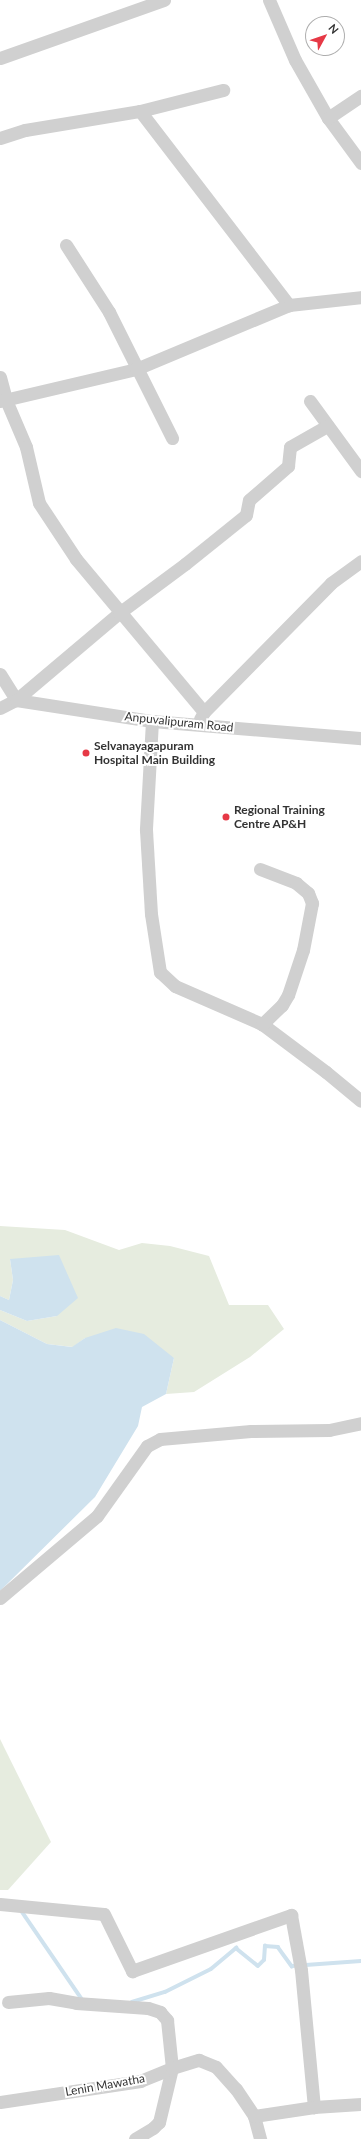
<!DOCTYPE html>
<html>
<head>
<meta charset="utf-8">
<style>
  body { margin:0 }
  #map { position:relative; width:361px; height:2139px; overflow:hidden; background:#fff; font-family:Lato,sans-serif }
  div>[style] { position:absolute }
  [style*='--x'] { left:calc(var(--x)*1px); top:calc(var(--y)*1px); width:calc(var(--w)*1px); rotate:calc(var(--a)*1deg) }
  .green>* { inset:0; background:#e6ecdf }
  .water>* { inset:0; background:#cfe2ee }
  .stream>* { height:3.5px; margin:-1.75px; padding:0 1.75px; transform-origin:1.75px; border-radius:1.75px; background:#cfe2ee }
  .minor>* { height:13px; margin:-6.5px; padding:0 6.5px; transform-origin:6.5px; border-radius:6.5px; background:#d0d0d0 }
  .dots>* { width:11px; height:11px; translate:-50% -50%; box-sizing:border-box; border:2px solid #fff; border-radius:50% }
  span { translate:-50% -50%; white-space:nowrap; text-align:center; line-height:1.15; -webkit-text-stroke:4px #fff; paint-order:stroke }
  .street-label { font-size:12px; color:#333 }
  .poi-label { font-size:12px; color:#333; font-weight:700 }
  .left { translate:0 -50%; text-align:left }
  .north { position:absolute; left:305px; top:16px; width:40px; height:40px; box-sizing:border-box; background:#fff; border:1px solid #adadad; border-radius:50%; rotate:50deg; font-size:11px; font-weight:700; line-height:16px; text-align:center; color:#333 }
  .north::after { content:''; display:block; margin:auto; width:14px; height:18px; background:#e63946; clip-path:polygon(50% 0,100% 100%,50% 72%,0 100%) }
</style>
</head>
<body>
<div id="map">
  <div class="green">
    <i style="clip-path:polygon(0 1226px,65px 1230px,119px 1250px,142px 1243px,170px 1246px,209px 1256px,229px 1305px,268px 1305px,284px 1329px,250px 1357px,194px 1392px,166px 1394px,174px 1358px,85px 1338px,73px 1347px,47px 1344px,0 1320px,0 1310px,27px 1321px,57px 1316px,10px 1259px,13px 1280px,9px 1300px,0 1296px)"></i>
    <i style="clip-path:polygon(0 1739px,51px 1842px,8px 1890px,0 1890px)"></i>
  </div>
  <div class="water">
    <i style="clip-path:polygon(59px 1255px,78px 1298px,57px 1316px,27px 1321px,0 1310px,0 1296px,9px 1300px,13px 1280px,10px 1259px)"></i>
    <i style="clip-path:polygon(0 1320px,47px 1344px,72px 1347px,85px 1338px,116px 1328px,144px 1334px,174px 1358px,166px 1394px,142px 1407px,138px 1426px,95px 1497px,0 1591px)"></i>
  </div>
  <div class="stream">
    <i style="--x:21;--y:1910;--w:108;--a:55.6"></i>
    <i style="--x:132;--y:2002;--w:34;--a:-17"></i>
    <i style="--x:165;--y:1992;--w:51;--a:-26.6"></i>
    <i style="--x:211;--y:1969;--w:33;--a:-40"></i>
    <i style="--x:236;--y:1948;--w:28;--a:39"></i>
    <i style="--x:258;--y:1966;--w:8;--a:-45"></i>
    <i style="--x:264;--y:1960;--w:14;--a:-86"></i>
    <i style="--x:265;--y:1946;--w:13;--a:4"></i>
    <i style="--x:278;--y:1947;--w:24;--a:54"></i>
    <i style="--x:292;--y:1966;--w:69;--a:-4.1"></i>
  </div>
  <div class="minor">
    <i style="--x:269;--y:0;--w:65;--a:66.6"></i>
    <i style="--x:295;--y:60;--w:67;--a:60.4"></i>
    <i style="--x:328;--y:118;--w:56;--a:53.7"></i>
    <i style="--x:0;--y:58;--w:174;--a:-19.5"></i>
    <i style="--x:140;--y:111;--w:245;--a:52.5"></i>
    <i style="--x:328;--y:118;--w:40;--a:-34"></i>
    <i style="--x:0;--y:138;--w:26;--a:-18"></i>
    <i style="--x:25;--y:130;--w:117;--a:-9.4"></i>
    <i style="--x:140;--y:111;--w:86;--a:-14.2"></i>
    <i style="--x:66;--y:245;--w:80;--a:57.3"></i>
    <i style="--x:109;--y:312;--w:141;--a:63.4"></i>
    <i style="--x:0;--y:377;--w:24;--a:75"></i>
    <i style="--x:6;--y:400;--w:51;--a:66.9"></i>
    <i style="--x:26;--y:447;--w:57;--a:76.9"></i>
    <i style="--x:39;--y:503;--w:67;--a:56.5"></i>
    <i style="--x:76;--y:559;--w:199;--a:50.1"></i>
    <i style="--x:0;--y:401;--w:140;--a:-13.2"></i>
    <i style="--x:136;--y:369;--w:166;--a:-22.7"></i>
    <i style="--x:289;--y:305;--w:72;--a:-6.3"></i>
    <i style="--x:310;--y:401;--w:87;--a:53.9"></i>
    <i style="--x:0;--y:674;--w:31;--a:58"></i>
    <i style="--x:16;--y:700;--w:135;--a:-40.2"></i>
    <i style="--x:119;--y:613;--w:82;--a:-36.6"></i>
    <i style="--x:185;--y:564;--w:78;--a:-38.8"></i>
    <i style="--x:246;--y:515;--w:15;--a:-79"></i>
    <i style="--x:249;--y:500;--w:52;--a:-41.1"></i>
    <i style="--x:288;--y:466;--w:19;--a:-84"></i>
    <i style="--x:290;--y:447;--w:43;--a:-29.6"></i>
    <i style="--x:0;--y:708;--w:18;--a:-27"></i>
    <i style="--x:16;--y:700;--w:138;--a:8.8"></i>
    <i style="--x:152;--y:721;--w:210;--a:4.7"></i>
    <i style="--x:200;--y:719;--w:8;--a:-60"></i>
    <i style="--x:204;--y:712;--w:181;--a:-45.4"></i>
    <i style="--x:331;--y:583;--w:37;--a:-36"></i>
    <i style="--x:152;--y:721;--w:109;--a:93.2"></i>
    <i style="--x:146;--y:830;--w:84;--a:86.6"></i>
    <i style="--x:151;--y:914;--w:59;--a:81.2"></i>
    <i style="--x:160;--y:972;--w:21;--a:43"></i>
    <i style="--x:175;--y:986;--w:95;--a:23.6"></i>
    <i style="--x:262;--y:1024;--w:80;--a:36.9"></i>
    <i style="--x:326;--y:1072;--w:45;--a:39.6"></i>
    <i style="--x:260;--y:869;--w:39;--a:21"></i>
    <i style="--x:296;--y:883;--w:16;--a:40"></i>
    <i style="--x:308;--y:893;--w:11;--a:68"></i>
    <i style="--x:312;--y:903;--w:48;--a:100.8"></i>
    <i style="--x:303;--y:950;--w:47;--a:108.4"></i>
    <i style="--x:288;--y:995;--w:12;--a:121"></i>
    <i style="--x:282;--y:1005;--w:28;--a:136"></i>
    <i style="--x:0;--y:1598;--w:127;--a:-40.2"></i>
    <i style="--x:97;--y:1516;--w:86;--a:-54.5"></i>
    <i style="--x:147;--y:1446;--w:15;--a:-28"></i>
    <i style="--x:160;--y:1439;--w:91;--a:-5"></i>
    <i style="--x:251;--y:1431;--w:78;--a:-0.7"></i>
    <i style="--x:329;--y:1430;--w:33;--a:-12"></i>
    <i style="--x:0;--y:1904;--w:104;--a:5.5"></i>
    <i style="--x:104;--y:1914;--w:64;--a:63.8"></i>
    <i style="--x:132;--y:1971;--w:169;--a:-19.4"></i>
    <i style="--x:291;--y:1915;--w:56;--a:79.7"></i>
    <i style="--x:301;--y:1970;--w:138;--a:84.6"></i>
    <i style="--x:8;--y:2002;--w:41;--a:-5.6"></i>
    <i style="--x:49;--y:1998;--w:27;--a:10"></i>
    <i style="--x:76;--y:2003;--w:72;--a:4"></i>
    <i style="--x:148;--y:2008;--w:13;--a:18"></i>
    <i style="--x:160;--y:2012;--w:11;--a:49"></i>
    <i style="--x:167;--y:2020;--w:48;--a:84.1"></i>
    <i style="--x:172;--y:2068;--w:56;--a:103.5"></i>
    <i style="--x:159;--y:2122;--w:8;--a:135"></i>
    <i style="--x:153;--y:2128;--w:21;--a:149"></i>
    <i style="--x:0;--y:2102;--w:142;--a:-8.5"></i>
    <i style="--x:140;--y:2081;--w:35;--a:-22"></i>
    <i style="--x:172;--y:2068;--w:28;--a:-17"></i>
    <i style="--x:199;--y:2060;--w:18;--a:22"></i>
    <i style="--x:216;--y:2067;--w:30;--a:48"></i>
    <i style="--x:236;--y:2089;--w:32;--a:56"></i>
    <i style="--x:254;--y:2116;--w:24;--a:75"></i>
    <i style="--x:254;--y:2116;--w:61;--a:-8.5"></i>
    <i style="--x:314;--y:2107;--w:47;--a:-3.7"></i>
  </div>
  <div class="dots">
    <i style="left:86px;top:753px;background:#e63946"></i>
    <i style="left:226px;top:817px;background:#e63946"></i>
  </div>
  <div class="street-label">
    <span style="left:179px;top:722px;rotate:6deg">Anpuvalipuram Road</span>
    <span style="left:105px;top:2085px;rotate:-10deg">Lenin Mawatha</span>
  </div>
  <div class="poi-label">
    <span class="left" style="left:94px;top:753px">Selvanayagapuram<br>Hospital Main Building</span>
    <span class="left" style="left:234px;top:817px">Regional Training<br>Centre AP&amp;H</span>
  </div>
  <div class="north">N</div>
</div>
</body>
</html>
